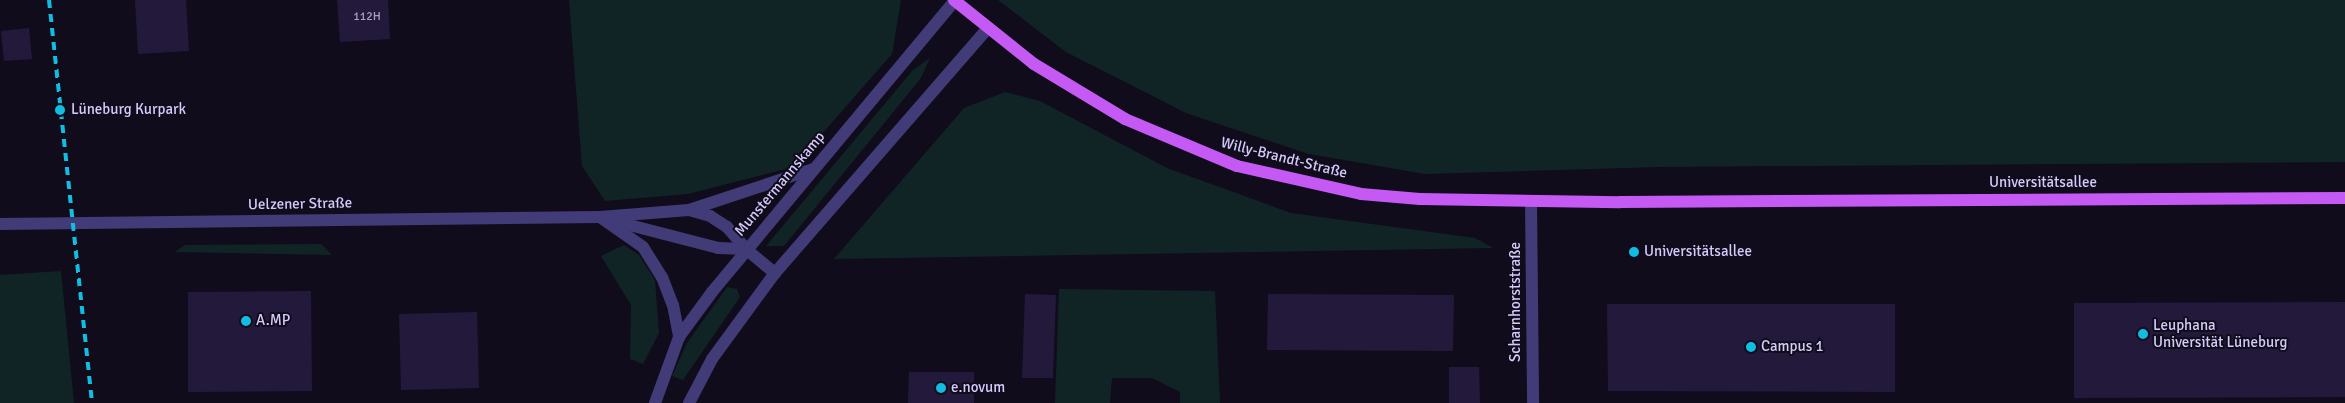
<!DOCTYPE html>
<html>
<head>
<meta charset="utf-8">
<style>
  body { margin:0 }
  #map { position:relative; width:2345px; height:403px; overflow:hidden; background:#100c1b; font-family:Signika,sans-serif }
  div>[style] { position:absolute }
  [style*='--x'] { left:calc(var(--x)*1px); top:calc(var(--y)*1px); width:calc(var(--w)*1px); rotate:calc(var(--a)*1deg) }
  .green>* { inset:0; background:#102425 }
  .building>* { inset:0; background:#231a3b }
  .minor>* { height:12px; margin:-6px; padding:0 6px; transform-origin:6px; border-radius:6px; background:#413b77 }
  .major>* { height:12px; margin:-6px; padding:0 6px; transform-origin:6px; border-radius:6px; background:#c559f4 }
  .rail>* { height:4px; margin-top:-2px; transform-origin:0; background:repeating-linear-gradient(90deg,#10bee2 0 8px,transparent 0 14px) }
  .dots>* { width:14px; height:14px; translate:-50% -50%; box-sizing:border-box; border:2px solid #100c1b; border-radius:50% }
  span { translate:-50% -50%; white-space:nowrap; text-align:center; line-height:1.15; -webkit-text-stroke:4px #100c1b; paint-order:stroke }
  .number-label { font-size:12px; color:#a89fcb }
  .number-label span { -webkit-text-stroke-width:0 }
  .poi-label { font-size:15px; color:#d4cbfb }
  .left { translate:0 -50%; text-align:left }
  .street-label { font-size:15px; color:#d4cbfb }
</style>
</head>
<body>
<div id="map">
  <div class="green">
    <i style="clip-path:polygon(569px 0,901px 0,892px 54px,793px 167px,688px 194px,605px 201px,582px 166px)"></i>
    <i style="clip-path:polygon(998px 0,2345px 0,2345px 162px,1659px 167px,1425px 174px,1309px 154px,1186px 113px,1066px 52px)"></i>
    <i style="clip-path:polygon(930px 58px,921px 78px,784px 246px,766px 246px,913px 70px)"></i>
    <i style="clip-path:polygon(1005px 92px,1040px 101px,1167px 168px,1291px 213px,1475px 238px,1493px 248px,834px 259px,964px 108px)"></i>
    <i style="clip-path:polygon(321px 244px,332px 255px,175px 252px,185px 245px)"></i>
    <i style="clip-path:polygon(624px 245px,639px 255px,655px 280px,659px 333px,643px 364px,630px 359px,631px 305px,601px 256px)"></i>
    <i style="clip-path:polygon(61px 271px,74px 403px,0 403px,0 275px)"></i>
    <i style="clip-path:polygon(727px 287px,737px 289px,740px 297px,683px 380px,672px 376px,687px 343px)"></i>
    <i style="clip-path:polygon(1059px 289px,1215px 291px,1220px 403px,1180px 403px,1180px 392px,1152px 378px,1112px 378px,1110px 403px,1055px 403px)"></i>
  </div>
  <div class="building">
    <i style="clip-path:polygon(135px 0,186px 0,189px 51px,138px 54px)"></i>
    <i style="clip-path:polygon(337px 0,388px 0,390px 39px,340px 42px)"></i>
    <i style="clip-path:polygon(29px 28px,32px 59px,4px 61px,1px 31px)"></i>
    <i style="clip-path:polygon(311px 291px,312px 391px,188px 392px,188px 292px)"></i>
    <i style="clip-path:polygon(1025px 294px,1056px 295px,1053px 378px,1022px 378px)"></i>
    <i style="clip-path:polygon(1268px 294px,1454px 295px,1453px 351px,1267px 350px)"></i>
    <i style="clip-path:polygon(2345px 302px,2345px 397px,2074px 398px,2074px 303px)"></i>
    <i style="clip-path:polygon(1607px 304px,1895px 304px,1895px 392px,1608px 391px)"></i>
    <i style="clip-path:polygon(477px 312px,479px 388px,401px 390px,399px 314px)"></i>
    <i style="clip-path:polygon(1449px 367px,1479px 367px,1480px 403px,1449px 403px)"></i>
    <i style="clip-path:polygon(909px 372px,974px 372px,974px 403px,908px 403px)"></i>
  </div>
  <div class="minor">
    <i style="--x:1531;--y:202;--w:201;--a:89.4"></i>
    <i style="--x:689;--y:210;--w:22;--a:16"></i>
    <i style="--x:710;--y:216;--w:20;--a:33"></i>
    <i style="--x:727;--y:227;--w:29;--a:49"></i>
    <i style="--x:746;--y:249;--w:38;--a:40"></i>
    <i style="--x:600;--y:217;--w:52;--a:34.9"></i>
    <i style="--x:643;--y:247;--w:36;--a:58"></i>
    <i style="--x:662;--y:277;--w:30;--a:69"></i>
    <i style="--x:673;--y:305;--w:33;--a:79"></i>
    <i style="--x:610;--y:220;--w:112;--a:14.5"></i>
    <i style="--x:718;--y:248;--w:28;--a:2"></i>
    <i style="--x:0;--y:224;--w:600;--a:-0.67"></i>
    <i style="--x:600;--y:217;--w:89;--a:-4.5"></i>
    <i style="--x:689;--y:210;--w:131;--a:-18.3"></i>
    <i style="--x:655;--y:403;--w:70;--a:-70"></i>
    <i style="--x:679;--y:337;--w:56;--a:-53.7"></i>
    <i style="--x:712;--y:292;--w:380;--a:-50.2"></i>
    <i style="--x:689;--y:403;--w:50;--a:-62.4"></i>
    <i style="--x:712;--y:359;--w:107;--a:-53.8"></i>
    <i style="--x:775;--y:273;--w:323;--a:-49"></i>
  </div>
  <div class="major">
    <i style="--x:954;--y:0;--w:102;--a:38.7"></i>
    <i style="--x:1034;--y:64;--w:106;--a:31.1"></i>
    <i style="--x:1125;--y:119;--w:121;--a:22.8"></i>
    <i style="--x:1237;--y:166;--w:127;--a:12.7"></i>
    <i style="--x:1361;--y:194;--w:59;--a:4.8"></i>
    <i style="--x:1420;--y:199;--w:200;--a:0.9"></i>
    <i style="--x:1620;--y:202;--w:725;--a:-0.32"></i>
  </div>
  <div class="rail">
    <i style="--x:49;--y:0;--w:405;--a:83.9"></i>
  </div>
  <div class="dots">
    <i style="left:60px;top:110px;background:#10bee2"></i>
    <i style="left:1634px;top:252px;background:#10bee2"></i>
    <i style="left:246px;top:321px;background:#10bee2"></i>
    <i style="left:2143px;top:334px;background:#10bee2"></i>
    <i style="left:1751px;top:347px;background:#10bee2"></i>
    <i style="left:941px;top:388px;background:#10bee2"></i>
  </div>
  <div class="number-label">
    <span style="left:367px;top:17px">112H</span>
  </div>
  <div class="poi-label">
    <span class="left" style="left:71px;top:110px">Lüneburg Kurpark</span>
    <span class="left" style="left:1644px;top:252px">Universitätsallee</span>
    <span class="left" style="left:256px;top:321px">A.MP</span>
    <span class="left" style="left:2153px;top:334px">Leuphana<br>Universität Lüneburg</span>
    <span class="left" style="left:1761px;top:347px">Campus 1</span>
    <span class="left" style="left:951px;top:388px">e.novum</span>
  </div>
  <div class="street-label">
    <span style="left:1284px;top:158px;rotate:14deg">Willy-Brandt-Straße</span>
    <span style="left:2043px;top:183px">Universitätsallee</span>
    <span style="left:780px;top:184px;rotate:-50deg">Munstermannskamp</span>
    <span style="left:300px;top:204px;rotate:-1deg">Uelzener Straße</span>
    <span style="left:1516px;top:302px;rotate:-90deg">Scharnhorststraße</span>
  </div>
</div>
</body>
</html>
